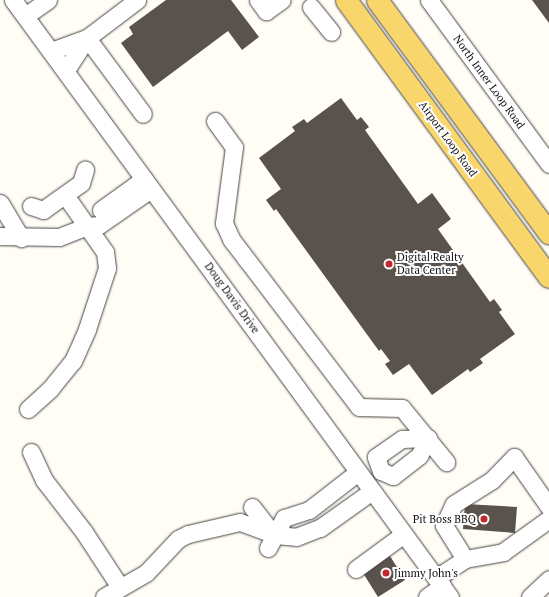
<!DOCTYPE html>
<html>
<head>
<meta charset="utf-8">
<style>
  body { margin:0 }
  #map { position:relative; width:549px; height:597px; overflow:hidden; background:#fffdf5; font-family:"PT Serif",serif }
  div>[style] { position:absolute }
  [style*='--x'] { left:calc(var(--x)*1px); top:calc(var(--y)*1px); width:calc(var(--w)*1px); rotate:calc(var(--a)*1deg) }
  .building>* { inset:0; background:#5a524d }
  .roads { filter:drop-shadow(0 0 1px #444) drop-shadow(0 0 1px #444) }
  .minor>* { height:17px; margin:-8.5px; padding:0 8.5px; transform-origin:8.5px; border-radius:8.5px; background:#fff }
  .major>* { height:21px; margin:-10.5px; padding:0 10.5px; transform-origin:10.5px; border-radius:10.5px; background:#f9d66b }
  .dots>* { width:11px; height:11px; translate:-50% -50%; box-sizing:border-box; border:2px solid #fff; border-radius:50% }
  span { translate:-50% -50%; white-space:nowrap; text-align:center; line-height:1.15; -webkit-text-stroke:4px #fff; paint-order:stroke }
  .street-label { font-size:11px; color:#111 }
  .poi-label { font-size:11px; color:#111 }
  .left { translate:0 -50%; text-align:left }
  .right { translate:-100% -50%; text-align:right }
</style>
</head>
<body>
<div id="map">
  <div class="building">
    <i style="clip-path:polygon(166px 0,231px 0,259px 37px,242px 50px,228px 31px,153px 87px,121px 43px,133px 34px,129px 27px)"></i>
    <i style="clip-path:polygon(532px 0,549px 0,549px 23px)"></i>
    <i style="clip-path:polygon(341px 98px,357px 120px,361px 117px,369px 127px,365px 130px,418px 204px,432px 193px,451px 219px,438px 229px,490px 302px,494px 299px,502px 310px,499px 312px,515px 334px,480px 359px,483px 363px,470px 372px,468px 369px,432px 395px,409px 364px,393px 375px,385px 364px,390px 361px,381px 349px,379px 351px,276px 209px,274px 211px,266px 200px,281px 189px,259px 158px,295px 131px,292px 127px,304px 119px,307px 123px)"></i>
    <i style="clip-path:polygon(465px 504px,517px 507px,515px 533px,463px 529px)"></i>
    <i style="clip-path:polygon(390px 556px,405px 580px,378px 597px,363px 573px)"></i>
  </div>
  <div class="roads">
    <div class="minor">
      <i style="--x:13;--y:0;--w:740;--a:53.8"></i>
      <i style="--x:258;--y:0;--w:14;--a:54"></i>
      <i style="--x:266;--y:11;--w:19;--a:-35"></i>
      <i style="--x:429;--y:0;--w:203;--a:53.8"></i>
      <i style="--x:311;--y:7;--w:32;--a:51"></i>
      <i style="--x:25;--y:16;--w:28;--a:-35"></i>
      <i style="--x:87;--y:38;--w:94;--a:53.6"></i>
      <i style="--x:51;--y:51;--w:38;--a:-20"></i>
      <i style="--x:87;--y:38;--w:63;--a:-37.2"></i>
      <i style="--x:66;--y:70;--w:38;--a:-57"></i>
      <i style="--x:215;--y:121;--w:32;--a:54"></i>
      <i style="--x:234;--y:147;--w:77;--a:97.5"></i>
      <i style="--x:224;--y:223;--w:17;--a:66"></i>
      <i style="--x:231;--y:239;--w:211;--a:52.7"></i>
      <i style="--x:359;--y:407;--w:43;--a:1.3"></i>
      <i style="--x:402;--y:408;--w:70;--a:50.8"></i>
      <i style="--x:0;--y:203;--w:41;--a:59"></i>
      <i style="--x:31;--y:206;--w:13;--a:18"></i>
      <i style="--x:43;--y:210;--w:47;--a:-35.4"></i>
      <i style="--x:81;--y:183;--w:14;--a:-73"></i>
      <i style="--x:101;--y:210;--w:53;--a:-35.8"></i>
      <i style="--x:0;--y:236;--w:59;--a:1"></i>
      <i style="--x:59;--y:237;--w:31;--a:-21"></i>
      <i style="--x:88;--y:226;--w:11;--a:-5"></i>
      <i style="--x:99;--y:225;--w:63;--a:-34.7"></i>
      <i style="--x:28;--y:409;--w:30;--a:-42"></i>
      <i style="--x:50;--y:389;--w:36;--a:-51"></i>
      <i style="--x:73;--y:361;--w:35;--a:-66"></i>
      <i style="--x:87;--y:329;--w:64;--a:-71.8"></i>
      <i style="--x:107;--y:268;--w:16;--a:-97"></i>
      <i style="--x:105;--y:252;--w:70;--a:-125.1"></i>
      <i style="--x:31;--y:452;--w:31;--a:65"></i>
      <i style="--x:44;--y:480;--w:66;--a:52.4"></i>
      <i style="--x:84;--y:532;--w:66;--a:56.8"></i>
      <i style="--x:381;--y:471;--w:15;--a:-110"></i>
      <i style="--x:376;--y:457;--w:32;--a:-35"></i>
      <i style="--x:402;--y:439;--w:26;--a:-2"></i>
      <i style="--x:381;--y:471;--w:13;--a:23"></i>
      <i style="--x:393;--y:476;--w:33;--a:-38"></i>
      <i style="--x:419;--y:456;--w:20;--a:-63"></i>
      <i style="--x:252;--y:507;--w:36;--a:52"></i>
      <i style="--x:268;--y:548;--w:34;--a:-62"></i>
      <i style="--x:284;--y:518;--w:26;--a:-18"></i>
      <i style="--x:309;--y:510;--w:62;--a:-37.8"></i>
      <i style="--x:465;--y:559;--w:40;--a:-122"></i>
      <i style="--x:444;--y:525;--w:23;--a:-65"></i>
      <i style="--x:454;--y:504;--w:45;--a:-32.3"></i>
      <i style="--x:492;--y:480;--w:32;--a:-46"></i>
      <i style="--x:514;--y:457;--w:61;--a:55"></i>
      <i style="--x:356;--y:569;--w:59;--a:-36.1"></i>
      <i style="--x:436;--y:578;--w:35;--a:-33"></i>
      <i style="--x:465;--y:559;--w:39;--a:-10"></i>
      <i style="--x:503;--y:552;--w:57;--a:-35.7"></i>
      <i style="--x:104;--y:597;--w:48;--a:-29.7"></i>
      <i style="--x:146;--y:573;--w:47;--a:-46.7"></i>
      <i style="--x:178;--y:539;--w:11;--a:-27"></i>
      <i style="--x:188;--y:534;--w:53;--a:-13"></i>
      <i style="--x:240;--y:522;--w:37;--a:20"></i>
      <i style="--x:275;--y:535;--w:21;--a:5"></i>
      <i style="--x:296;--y:537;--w:26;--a:-21"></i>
      <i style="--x:320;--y:528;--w:64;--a:-35.4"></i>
      <i style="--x:427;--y:597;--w:19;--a:-36"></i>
      <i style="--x:530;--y:597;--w:26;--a:-43"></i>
    </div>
    <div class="major">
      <i style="--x:346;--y:0;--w:343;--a:53.8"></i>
      <i style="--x:377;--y:0;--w:290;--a:53.6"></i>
    </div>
  </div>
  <div class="dots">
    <i style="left:389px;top:264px;background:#c4262e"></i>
    <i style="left:484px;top:519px;background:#c4262e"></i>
    <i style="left:386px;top:573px;background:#c4262e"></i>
  </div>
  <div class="street-label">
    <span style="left:489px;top:82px;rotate:54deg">North Inner Loop Road</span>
    <span style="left:448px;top:139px;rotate:54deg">Airport Loop Road</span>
    <span style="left:232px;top:298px;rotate:54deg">Doug Davis Drive</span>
  </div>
  <div class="poi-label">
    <span class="left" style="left:397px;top:264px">Digital Realty<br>Data Center</span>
    <span class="right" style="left:476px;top:519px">Pit Boss BBQ</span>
    <span class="left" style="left:394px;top:573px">Jimmy John's</span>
  </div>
</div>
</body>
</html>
